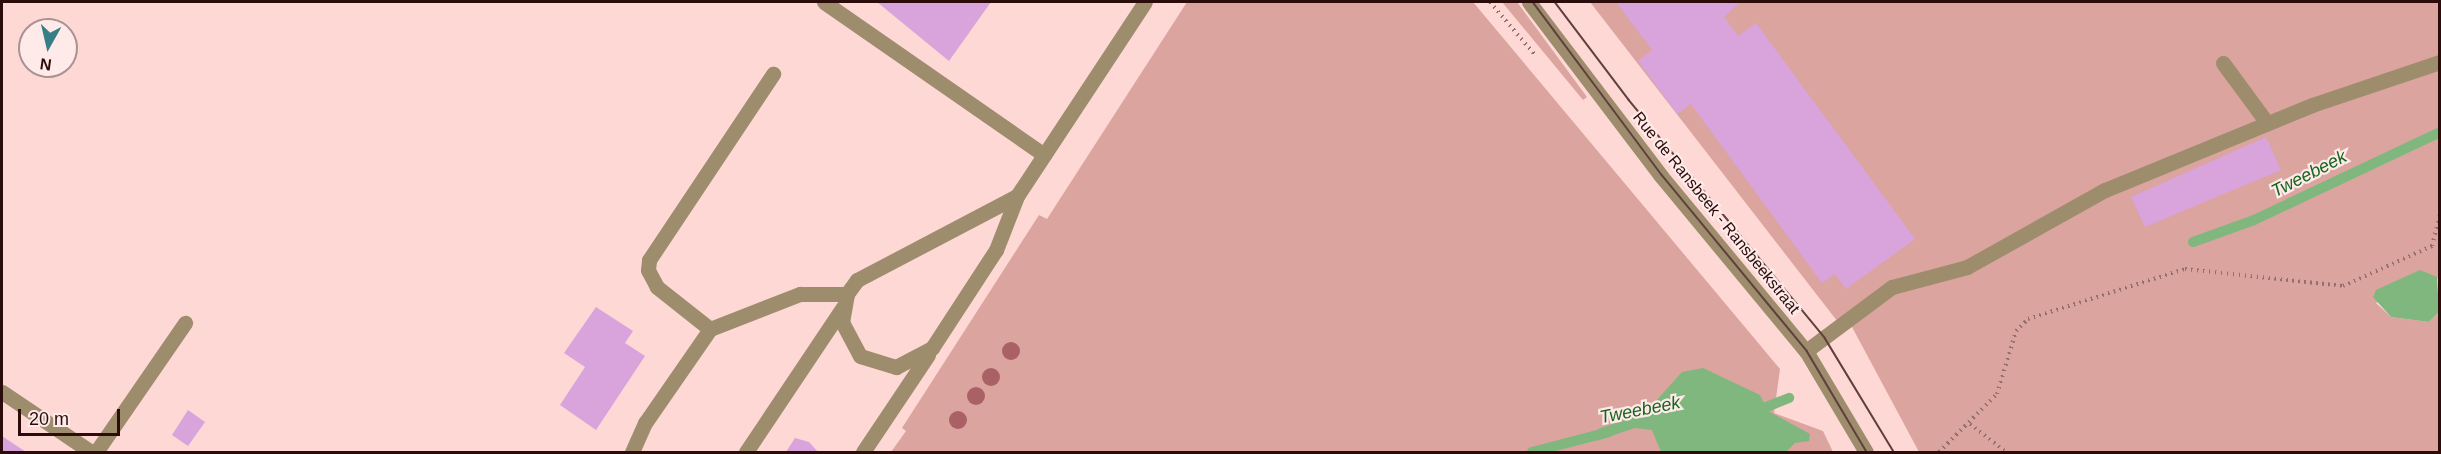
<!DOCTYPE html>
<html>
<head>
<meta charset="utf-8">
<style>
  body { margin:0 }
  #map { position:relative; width:2441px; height:454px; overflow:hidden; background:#fed8d5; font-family:Helvetica,sans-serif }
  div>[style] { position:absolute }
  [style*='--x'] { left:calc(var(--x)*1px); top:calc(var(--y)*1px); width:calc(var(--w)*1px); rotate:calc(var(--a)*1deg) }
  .green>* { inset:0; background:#dba49f }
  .water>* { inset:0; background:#7fb77f }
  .stream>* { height:10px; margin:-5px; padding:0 5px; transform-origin:5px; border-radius:5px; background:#7fb77f }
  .building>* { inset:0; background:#d9a3dc }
  .path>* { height:4px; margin-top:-2px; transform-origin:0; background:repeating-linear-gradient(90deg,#93706e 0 1.5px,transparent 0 6px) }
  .minor>* { height:15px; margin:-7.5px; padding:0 7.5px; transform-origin:7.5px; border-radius:7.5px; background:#9d8d6d }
  .tram>* { height:1.5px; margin:-0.75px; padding:0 0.75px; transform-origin:0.75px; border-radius:0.75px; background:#613f3e }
  .trees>* { width:18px; height:18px; margin:-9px; border-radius:50%; background:#aa6166 }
  span { translate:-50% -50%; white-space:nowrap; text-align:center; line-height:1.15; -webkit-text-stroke:4.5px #feebe9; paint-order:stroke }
  .street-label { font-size:16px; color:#2c0c0b }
  .water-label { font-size:18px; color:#16651e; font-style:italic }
  .frame { position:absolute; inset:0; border:3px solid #2c0c0b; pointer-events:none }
  .north { position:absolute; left:18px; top:18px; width:60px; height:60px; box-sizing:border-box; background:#feebe9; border:2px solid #aa9290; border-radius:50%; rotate:188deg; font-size:16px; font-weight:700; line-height:24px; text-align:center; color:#2c0c0b }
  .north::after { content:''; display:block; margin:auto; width:21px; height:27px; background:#377f87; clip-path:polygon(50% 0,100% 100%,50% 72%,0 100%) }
  .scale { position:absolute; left:18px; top:409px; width:102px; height:27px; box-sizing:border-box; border:3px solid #2c0c0b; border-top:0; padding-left:8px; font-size:18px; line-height:21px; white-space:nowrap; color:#2c0c0b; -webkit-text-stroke:4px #feebe9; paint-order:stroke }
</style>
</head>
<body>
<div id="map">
  <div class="green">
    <i style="clip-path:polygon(1187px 2px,1473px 2px,1780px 369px,1774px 413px,1823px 431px,1833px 452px,891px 452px,906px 431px,902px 428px,1039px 215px,1047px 219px)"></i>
    <i style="clip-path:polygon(1502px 2px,1517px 2px,1587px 97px,1583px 100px)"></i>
    <i style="clip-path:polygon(1590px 2px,2439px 2px,2439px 282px,2437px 277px,2376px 303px,2391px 317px,2429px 322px,2439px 312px,2439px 452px,1919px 452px,1852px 327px,1841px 326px)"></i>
  </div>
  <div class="water">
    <i style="clip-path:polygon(2420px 270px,2437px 277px,2439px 312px,2429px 322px,2391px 317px,2373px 297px,2376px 290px)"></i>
    <i style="clip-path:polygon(1703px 368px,1760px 395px,1768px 411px,1810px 434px,1809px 441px,1795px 443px,1786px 452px,1661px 452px,1652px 430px,1635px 428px,1596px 441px,1598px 429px,1645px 413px,1682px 372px)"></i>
  </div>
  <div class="stream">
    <i style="--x:2193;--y:242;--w:65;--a:-19.8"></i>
    <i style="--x:2254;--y:220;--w:206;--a:-25.3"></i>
    <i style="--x:1754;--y:412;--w:38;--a:-22"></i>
    <i style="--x:1532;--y:452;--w:80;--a:-14.6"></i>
  </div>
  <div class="building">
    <i style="clip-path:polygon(877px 2px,991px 2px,949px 61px)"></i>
    <i style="clip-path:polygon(1616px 2px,1740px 2px,1724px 17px,1738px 36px,1756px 23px,1915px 239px,1846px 289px,1835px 274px,1822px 283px,1691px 104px,1677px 114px,1638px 61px,1652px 50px)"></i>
    <i style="clip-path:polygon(2266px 137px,2281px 170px,2145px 227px,2131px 197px)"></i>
    <i style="clip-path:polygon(596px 307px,633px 331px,625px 343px,645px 356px,596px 430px,560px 405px,585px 367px,564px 353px)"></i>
    <i style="clip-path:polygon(188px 410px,205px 422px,188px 446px,172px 435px)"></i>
    <i style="clip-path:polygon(2px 436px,26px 452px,2px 452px)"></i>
    <i style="clip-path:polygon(795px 438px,809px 442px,818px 452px,786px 452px)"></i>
  </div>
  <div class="path">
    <i style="--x:1490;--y:2;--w:71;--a:49.6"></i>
    <i style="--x:1970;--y:424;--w:46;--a:37.9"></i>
    <i style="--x:1939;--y:452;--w:82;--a:-45"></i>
    <i style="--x:1997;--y:394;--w:66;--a:-73.2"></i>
    <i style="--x:2016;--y:331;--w:17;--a:-45"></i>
    <i style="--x:2028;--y:319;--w:165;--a:-17.7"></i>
    <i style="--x:2185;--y:269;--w:159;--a:6.1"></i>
    <i style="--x:2343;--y:286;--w:98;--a:-24.2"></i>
    <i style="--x:2432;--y:246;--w:34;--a:-76"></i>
  </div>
  <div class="minor">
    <i style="--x:824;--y:2;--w:268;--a:34.8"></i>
    <i style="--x:1529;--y:2;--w:218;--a:52.8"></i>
    <i style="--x:1661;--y:176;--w:227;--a:50.4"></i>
    <i style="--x:1806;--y:351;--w:117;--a:59.3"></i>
    <i style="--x:2223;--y:63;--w:74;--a:53.7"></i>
    <i style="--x:1017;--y:196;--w:181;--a:152.3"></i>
    <i style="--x:857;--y:280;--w:17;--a:126"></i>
    <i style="--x:847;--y:294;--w:28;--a:100"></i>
    <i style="--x:842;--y:322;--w:38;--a:62"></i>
    <i style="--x:860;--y:356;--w:38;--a:17"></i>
    <i style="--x:896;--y:367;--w:41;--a:-27.8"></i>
    <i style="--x:932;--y:348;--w:117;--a:-56.9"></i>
    <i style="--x:996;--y:250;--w:58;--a:-68.7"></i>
    <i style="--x:1017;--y:196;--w:232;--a:-56.6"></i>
    <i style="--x:710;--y:329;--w:68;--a:-141.6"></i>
    <i style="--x:657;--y:287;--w:19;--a:-118"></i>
    <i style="--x:648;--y:270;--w:10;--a:-84"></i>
    <i style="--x:649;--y:260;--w:224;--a:-56.3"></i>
    <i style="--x:1806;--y:351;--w:107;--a:-36.7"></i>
    <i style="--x:1892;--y:287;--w:78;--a:-14.9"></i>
    <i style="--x:1967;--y:267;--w:158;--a:-29.2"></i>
    <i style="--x:2105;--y:190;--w:224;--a:-22.3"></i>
    <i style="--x:2312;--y:105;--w:135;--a:-18.6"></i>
    <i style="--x:2;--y:392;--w:107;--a:34"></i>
    <i style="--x:96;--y:452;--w:157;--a:-55.4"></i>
    <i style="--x:632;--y:452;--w:32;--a:-66"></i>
    <i style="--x:645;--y:423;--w:114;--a:-55.3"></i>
    <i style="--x:710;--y:329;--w:97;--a:-21.3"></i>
    <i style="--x:800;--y:294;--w:47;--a:0"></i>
    <i style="--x:746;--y:452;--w:174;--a:-56.2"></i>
    <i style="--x:863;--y:452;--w:117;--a:-56.2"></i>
  </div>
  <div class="tram">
    <i style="--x:1533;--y:2;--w:216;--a:53.3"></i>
    <i style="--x:1662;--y:175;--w:228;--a:50.5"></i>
    <i style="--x:1807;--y:351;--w:117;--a:59.3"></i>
    <i style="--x:1555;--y:2;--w:123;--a:52.9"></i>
    <i style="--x:1629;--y:100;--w:308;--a:50.5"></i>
    <i style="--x:1825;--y:338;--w:133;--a:58.8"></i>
  </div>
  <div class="trees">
    <i style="left:1011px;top:351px"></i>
    <i style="left:991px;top:377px"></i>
    <i style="left:976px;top:396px"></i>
    <i style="left:958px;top:420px"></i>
  </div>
  <div class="street-label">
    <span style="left:1716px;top:213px;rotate:51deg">Rue de Ransbeek - Ransbeekstraat</span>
  </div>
  <div class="water-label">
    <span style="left:2309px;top:174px;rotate:-27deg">Tweebeek</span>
    <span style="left:1640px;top:410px;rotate:-11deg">Tweebeek</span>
  </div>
  <div class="frame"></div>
  <div class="north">N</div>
  <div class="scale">20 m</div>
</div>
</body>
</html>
